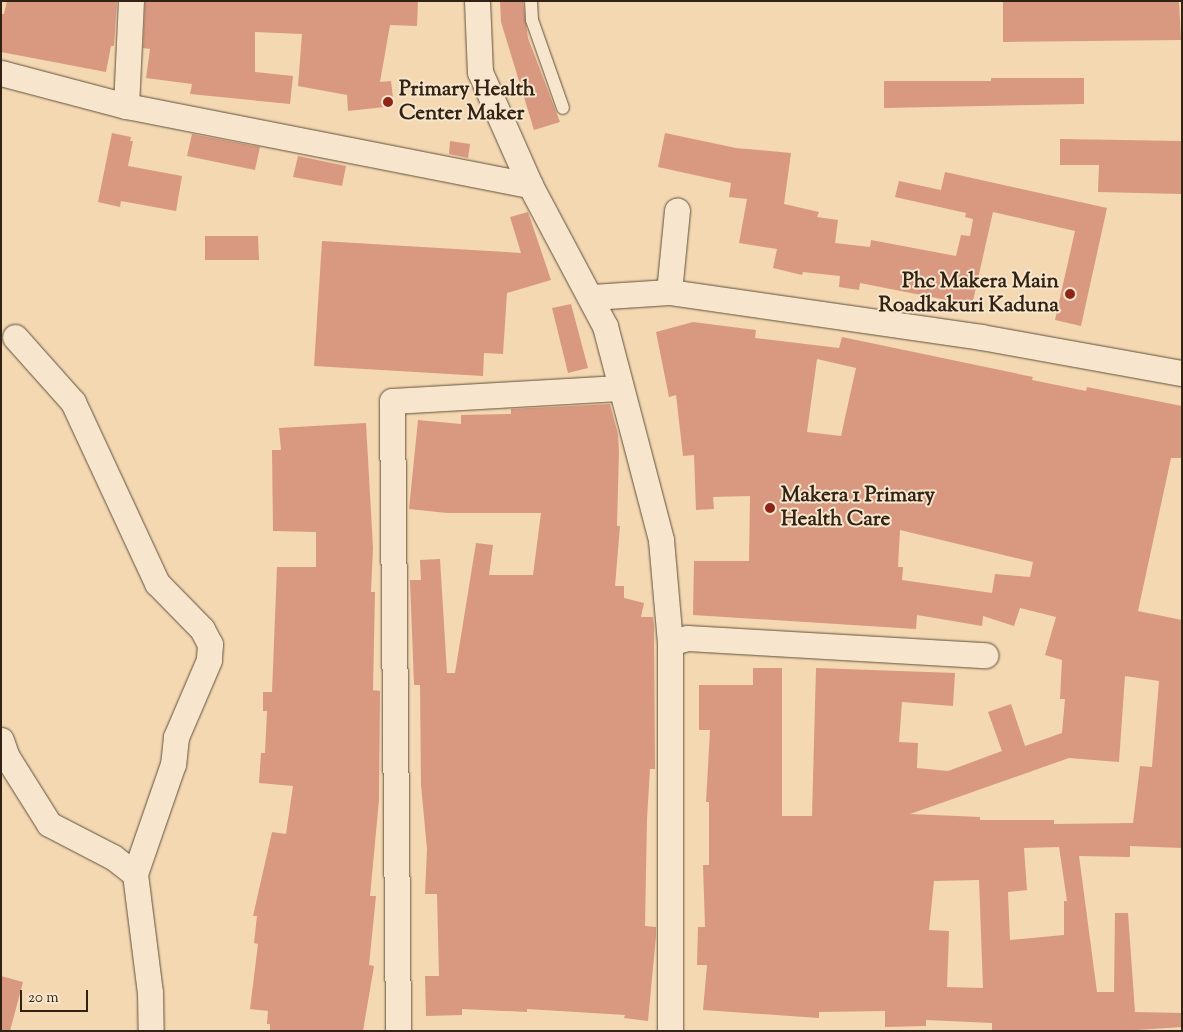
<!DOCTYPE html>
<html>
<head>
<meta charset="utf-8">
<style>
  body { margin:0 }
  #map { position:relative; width:1183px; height:1032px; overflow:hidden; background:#f3d8b2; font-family:"Sorts Mill Goudy",serif }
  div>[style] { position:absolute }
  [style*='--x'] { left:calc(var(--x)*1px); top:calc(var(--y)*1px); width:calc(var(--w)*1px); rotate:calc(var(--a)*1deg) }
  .building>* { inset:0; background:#d89980 }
  .roads { filter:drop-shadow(0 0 1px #62503b) drop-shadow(0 0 1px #62503b) }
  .lane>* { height:12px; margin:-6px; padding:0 6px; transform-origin:6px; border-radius:6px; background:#f7e6cd }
  .street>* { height:25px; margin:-12.5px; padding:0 12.5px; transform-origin:12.5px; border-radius:12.5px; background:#f7e6cd }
  .dots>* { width:14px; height:14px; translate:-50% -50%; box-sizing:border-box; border:2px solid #f7e6cd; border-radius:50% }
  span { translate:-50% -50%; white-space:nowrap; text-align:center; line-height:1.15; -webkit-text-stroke:4px #f7e6cd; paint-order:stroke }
  .poi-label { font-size:21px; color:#312213; font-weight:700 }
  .left { translate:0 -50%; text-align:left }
  .right { translate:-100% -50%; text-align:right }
  .frame { position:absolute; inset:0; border:2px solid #312213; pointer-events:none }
  .scale { position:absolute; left:20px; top:990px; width:68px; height:22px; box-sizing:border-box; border:2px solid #312213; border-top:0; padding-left:6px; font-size:15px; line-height:18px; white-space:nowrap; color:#312213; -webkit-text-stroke:4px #f7e6cd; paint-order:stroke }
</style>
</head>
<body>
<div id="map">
  <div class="building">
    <i style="clip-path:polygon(7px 1px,117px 1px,114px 46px,111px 46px,106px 72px,1px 52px,1px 14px,4px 14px)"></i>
    <i style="clip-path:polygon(145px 1px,418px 1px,417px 26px,390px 25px,380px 82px,391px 81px,394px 106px,348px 111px,347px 95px,298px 86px,302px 34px,255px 32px,255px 72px,293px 76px,290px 104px,190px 94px,192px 84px,146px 78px,150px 49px,143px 48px)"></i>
    <i style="clip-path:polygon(500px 1px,523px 1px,528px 38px,560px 122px,534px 130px,501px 22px)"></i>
    <i style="clip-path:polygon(1003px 1px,1179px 1px,1181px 40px,1003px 42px)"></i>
    <i style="clip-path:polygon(991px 78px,1084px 78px,1084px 104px,884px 108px,884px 81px,991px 81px)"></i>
    <i style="clip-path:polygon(112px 133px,131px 137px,130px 141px,133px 141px,128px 166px,182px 176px,176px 211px,121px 201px,120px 207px,98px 202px)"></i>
    <i style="clip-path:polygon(665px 133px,736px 148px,791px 153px,784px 204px,819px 212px,817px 217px,838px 220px,835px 243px,870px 247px,871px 240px,956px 256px,961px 235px,970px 236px,973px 219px,965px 217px,966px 213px,895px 197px,899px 181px,941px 190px,945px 172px,1107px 208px,1081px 326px,1055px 320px,1075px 231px,993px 212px,972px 305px,860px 283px,859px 290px,839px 287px,840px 276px,803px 272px,802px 275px,773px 268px,777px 249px,739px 243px,747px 199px,729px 197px,731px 183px,658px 167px)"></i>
    <i style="clip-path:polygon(192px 134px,260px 147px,255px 170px,187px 156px)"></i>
    <i style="clip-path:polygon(1060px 139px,1182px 141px,1182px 194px,1098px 192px,1099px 165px,1060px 165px)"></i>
    <i style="clip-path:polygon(450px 141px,470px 144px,468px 158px,449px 154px)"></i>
    <i style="clip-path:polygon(298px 156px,346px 166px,342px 186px,293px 177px)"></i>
    <i style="clip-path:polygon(528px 212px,551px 280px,507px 293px,503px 354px,484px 353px,483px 376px,314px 366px,322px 241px,521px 253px,510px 217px)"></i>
    <i style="clip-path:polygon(205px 236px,258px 236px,259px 260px,205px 260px)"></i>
    <i style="clip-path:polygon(571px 304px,588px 368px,568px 373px,552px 308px)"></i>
    <i style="clip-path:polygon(evenodd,693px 322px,756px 330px,755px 338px,839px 348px,842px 337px,1033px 377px,1032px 380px,1086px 391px,1087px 387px,1182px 406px,1182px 458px,1171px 458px,1138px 611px,1182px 620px,1182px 848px,1130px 846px,1130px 857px,1079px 856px,1097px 992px,1114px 992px,1115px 913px,1128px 913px,1135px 1012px,1182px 1013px,1182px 1027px,1122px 1031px,992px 1031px,992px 1023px,926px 1020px,926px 1026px,885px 1027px,885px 1011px,819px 1012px,819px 1018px,703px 1010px,707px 965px,697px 965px,698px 927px,705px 927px,703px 865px,709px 865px,709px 802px,706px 802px,710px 730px,699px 730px,699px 685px,753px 685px,753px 668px,782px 668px,782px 816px,812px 816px,816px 668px,955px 673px,953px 706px,902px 702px,899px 742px,918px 743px,917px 768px,948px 771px,1002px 751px,988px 712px,1011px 704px,1025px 746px,1062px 733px,1065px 699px,1060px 699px,1062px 660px,1045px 655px,1056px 617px,1020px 608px,1014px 626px,983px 616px,982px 626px,917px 615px,916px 629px,693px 615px,694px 561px,749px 561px,750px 496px,713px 497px,714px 509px,696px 510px,694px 455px,683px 456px,676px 395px,669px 397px,656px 332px,693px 322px,817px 359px,856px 368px,841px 436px,807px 432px,817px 359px,693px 322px,900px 530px,1033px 562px,1030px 577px,995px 574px,992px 593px,902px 580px,903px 567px,898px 567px,900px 530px,693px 322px,1125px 676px,1159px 681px,1152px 767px,1140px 766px,1133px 823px,1054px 824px,1054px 820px,980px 820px,980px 817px,910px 814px,1069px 758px,1119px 762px,1125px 676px,693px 322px,1059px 847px,1067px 901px,1064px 901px,1064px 935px,1010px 940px,1008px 892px,1027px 890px,1024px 848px,1059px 847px,693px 322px,979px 880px,983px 988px,947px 987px,949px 931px,929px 930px,934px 881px,979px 880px)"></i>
    <i style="clip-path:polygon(610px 404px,618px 434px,619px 451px,617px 526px,620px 526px,615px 586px,624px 586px,624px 598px,644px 603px,641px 617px,653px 617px,654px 625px,655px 769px,650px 769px,647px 819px,645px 926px,656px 927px,656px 936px,648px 1021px,624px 1018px,625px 1015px,527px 1009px,527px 1012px,462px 1009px,462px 1015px,426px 1016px,425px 976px,439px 976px,437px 894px,425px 894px,427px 849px,421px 785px,420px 685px,414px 685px,410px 580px,421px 580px,420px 560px,440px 559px,447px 673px,455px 673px,476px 543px,493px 545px,489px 575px,533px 575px,541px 513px,447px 513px,409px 509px,418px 420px,461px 424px,461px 415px,511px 414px,511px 409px)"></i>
    <i style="clip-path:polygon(366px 423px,373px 548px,371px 592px,375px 592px,373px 690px,380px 691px,379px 800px,370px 896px,376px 896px,369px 965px,374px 966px,363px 1031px,270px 1031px,270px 1024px,267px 1024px,268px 1011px,250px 1009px,258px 944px,254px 943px,257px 916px,253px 916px,272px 832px,286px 834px,293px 786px,259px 783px,261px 753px,265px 753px,267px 711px,263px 711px,263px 692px,272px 692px,277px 567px,316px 567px,316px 532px,273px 531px,272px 450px,281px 450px,279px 428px)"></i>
    <i style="clip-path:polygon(1px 976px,23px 982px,10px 1031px,1px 1031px)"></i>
  </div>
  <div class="roads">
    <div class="lane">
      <i style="--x:531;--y:1;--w:19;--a:87"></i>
      <i style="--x:532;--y:20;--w:93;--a:70.6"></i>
    </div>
    <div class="street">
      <i style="--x:477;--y:1;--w:71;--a:87.6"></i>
      <i style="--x:480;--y:72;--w:124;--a:66.1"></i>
      <i style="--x:530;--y:185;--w:160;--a:62"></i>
      <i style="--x:605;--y:326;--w:221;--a:75.3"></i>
      <i style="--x:661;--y:540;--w:103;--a:85"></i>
      <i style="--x:670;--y:643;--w:388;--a:90"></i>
      <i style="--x:1;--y:73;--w:129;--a:14.8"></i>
      <i style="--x:126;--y:106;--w:412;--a:11.1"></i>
      <i style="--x:126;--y:106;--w:105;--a:-87.3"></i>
      <i style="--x:669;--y:292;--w:82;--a:-84.4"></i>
      <i style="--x:592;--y:297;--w:77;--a:-3.7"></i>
      <i style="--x:669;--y:292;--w:315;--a:8.2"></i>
      <i style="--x:981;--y:337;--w:204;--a:10.2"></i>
      <i style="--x:15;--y:337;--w:87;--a:48.3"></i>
      <i style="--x:73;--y:402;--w:200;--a:65.1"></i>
      <i style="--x:157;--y:583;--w:64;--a:45.6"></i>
      <i style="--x:202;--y:629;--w:17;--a:62"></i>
      <i style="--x:210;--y:644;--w:16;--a:94"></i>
      <i style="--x:209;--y:660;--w:84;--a:113.2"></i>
      <i style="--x:176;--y:737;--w:27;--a:96"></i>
      <i style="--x:173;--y:764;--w:116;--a:109.1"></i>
      <i style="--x:135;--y:874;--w:119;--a:82.8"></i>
      <i style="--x:150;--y:992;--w:39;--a:89"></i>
      <i style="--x:670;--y:643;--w:18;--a:-16"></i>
      <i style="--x:687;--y:638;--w:299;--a:3.3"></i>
      <i style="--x:1;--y:740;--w:18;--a:71"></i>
      <i style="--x:7;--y:757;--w:79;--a:57.9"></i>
      <i style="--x:49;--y:824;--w:72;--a:27.3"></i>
      <i style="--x:113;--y:857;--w:28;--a:38"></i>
      <i style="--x:398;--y:1031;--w:630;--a:-90.55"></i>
      <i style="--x:392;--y:401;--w:228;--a:-3.3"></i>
    </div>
  </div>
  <div class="dots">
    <i style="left:388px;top:102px;background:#8f2418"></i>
    <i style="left:1070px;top:294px;background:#8f2418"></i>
    <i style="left:770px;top:508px;background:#8f2418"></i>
  </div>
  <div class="poi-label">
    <span class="left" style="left:399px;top:102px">Primary Health<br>Center Maker</span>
    <span class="right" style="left:1059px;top:294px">Phc Makera Main<br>Roadkakuri Kaduna</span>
    <span class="left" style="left:781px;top:508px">Makera 1 Primary<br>Health Care</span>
  </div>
  <div class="frame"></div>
  <div class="scale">20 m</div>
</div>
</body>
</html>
